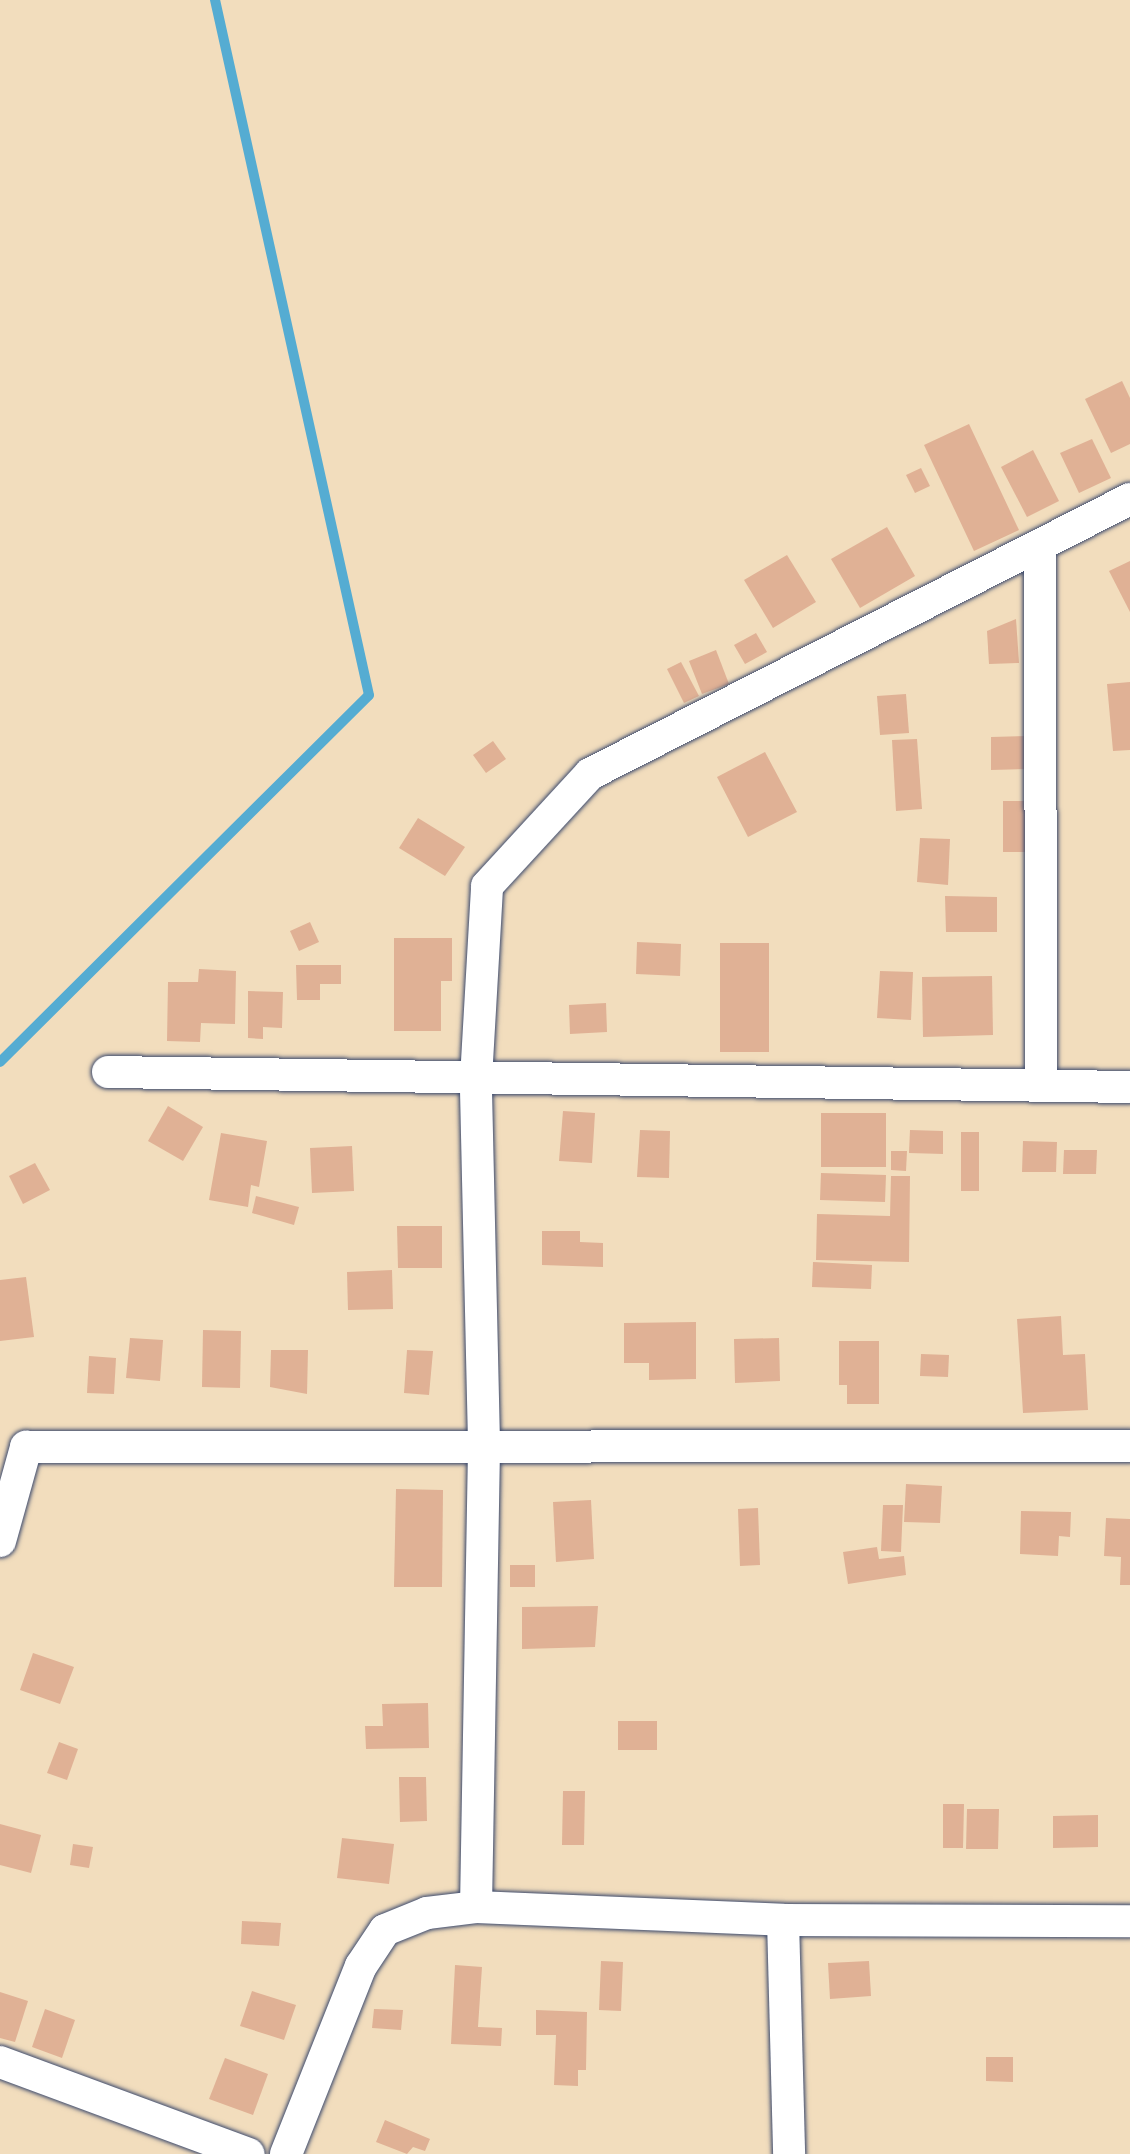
<!DOCTYPE html>
<html>
<head>
<meta charset="utf-8">
<style>
  body { margin:0 }
  #map { position:relative; width:1130px; height:2154px; overflow:hidden; background:#f2ddbd; font-family:Dekko,sans-serif }
  div>[style] { position:absolute }
  [style*='--x'] { left:calc(var(--x)*1px); top:calc(var(--y)*1px); width:calc(var(--w)*1px); rotate:calc(var(--a)*1deg) }
  .stream>* { height:10px; margin:-5px; padding:0 5px; transform-origin:5px; border-radius:5px; background:#55acd2 }
  .building>* { inset:0; background:#e0b195 }
  .roads { filter:drop-shadow(0 0 2px #3b496c) drop-shadow(0 0 2px #3b496c) }
  .minor>* { height:32px; margin:-16px; padding:0 16px; transform-origin:16px; border-radius:16px; background:#fff }
  span { translate:-50% -50%; white-space:nowrap; text-align:center; line-height:1.15; -webkit-text-stroke:6px #fcf5e5; paint-order:stroke }
</style>
</head>
<body>
<div id="map">
  <div class="stream">
    <i style="--x:0;--y:1062;--w:520;--a:-44.84"></i>
    <i style="--x:369;--y:695;--w:712;--a:-102.49"></i>
  </div>
  <div class="building">
    <i style="clip-path:polygon(1122px 381px,1130px 398px,1130px 444px,1111px 453px,1085px 399px)"></i>
    <i style="clip-path:polygon(969px 424px,1019px 530px,974px 551px,924px 445px)"></i>
    <i style="clip-path:polygon(1092px 439px,1111px 478px,1079px 493px,1060px 453px)"></i>
    <i style="clip-path:polygon(1033px 450px,1059px 501px,1027px 517px,1001px 467px)"></i>
    <i style="clip-path:polygon(921px 468px,930px 486px,915px 493px,906px 475px)"></i>
    <i style="clip-path:polygon(887px 527px,915px 576px,860px 608px,831px 559px)"></i>
    <i style="clip-path:polygon(787px 555px,816px 602px,773px 628px,744px 580px)"></i>
    <i style="clip-path:polygon(1130px 561px,1130px 612px,1109px 571px)"></i>
    <i style="clip-path:polygon(1016px 619px,1019px 663px,989px 664px,987px 631px)"></i>
    <i style="clip-path:polygon(756px 633px,767px 652px,745px 664px,734px 645px)"></i>
    <i style="clip-path:polygon(716px 650px,729px 684px,702px 694px,689px 661px)"></i>
    <i style="clip-path:polygon(681px 662px,699px 696px,684px 703px,667px 669px)"></i>
    <i style="clip-path:polygon(1130px 682px,1130px 750px,1113px 751px,1107px 684px)"></i>
    <i style="clip-path:polygon(906px 694px,909px 733px,880px 735px,877px 696px)"></i>
    <i style="clip-path:polygon(1029px 736px,1029px 769px,991px 770px,991px 737px)"></i>
    <i style="clip-path:polygon(917px 739px,922px 809px,896px 811px,892px 740px)"></i>
    <i style="clip-path:polygon(493px 741px,506px 759px,486px 773px,473px 755px)"></i>
    <i style="clip-path:polygon(765px 752px,797px 812px,748px 837px,717px 777px)"></i>
    <i style="clip-path:polygon(1003px 801px,1027px 801px,1027px 852px,1003px 852px)"></i>
    <i style="clip-path:polygon(418px 818px,465px 847px,445px 876px,399px 848px)"></i>
    <i style="clip-path:polygon(920px 838px,950px 839px,948px 885px,917px 882px)"></i>
    <i style="clip-path:polygon(945px 896px,997px 897px,997px 932px,946px 932px)"></i>
    <i style="clip-path:polygon(310px 922px,319px 942px,299px 951px,290px 931px)"></i>
    <i style="clip-path:polygon(394px 938px,452px 938px,452px 981px,441px 981px,441px 1031px,394px 1031px)"></i>
    <i style="clip-path:polygon(637px 942px,681px 944px,680px 976px,636px 974px)"></i>
    <i style="clip-path:polygon(720px 943px,769px 943px,769px 1052px,720px 1052px)"></i>
    <i style="clip-path:polygon(296px 965px,341px 965px,341px 984px,320px 984px,320px 1000px,297px 1000px)"></i>
    <i style="clip-path:polygon(199px 969px,236px 971px,235px 1024px,201px 1023px,200px 1042px,167px 1041px,168px 982px,198px 982px)"></i>
    <i style="clip-path:polygon(880px 971px,913px 972px,911px 1020px,877px 1018px)"></i>
    <i style="clip-path:polygon(992px 976px,993px 1035px,923px 1037px,922px 977px)"></i>
    <i style="clip-path:polygon(248px 991px,283px 992px,282px 1028px,263px 1027px,263px 1039px,248px 1038px)"></i>
    <i style="clip-path:polygon(606px 1003px,607px 1032px,570px 1034px,569px 1005px)"></i>
    <i style="clip-path:polygon(168px 1106px,203px 1127px,183px 1161px,148px 1141px)"></i>
    <i style="clip-path:polygon(563px 1111px,595px 1113px,592px 1163px,559px 1161px)"></i>
    <i style="clip-path:polygon(821px 1113px,886px 1113px,886px 1167px,821px 1167px)"></i>
    <i style="clip-path:polygon(640px 1130px,670px 1131px,669px 1178px,637px 1177px)"></i>
    <i style="clip-path:polygon(910px 1130px,943px 1131px,943px 1154px,909px 1153px)"></i>
    <i style="clip-path:polygon(961px 1132px,979px 1132px,979px 1191px,961px 1191px)"></i>
    <i style="clip-path:polygon(221px 1133px,267px 1141px,259px 1187px,251px 1185px,248px 1207px,209px 1200px)"></i>
    <i style="clip-path:polygon(1023px 1141px,1057px 1142px,1056px 1172px,1022px 1172px)"></i>
    <i style="clip-path:polygon(352px 1146px,354px 1191px,312px 1193px,310px 1148px)"></i>
    <i style="clip-path:polygon(1064px 1150px,1097px 1150px,1096px 1174px,1063px 1174px)"></i>
    <i style="clip-path:polygon(891px 1151px,907px 1151px,906px 1171px,891px 1170px)"></i>
    <i style="clip-path:polygon(35px 1163px,50px 1190px,23px 1204px,9px 1176px)"></i>
    <i style="clip-path:polygon(821px 1173px,886px 1175px,885px 1202px,820px 1200px)"></i>
    <i style="clip-path:polygon(891px 1176px,910px 1176px,909px 1262px,816px 1260px,817px 1214px,890px 1216px)"></i>
    <i style="clip-path:polygon(256px 1196px,299px 1207px,294px 1225px,252px 1213px)"></i>
    <i style="clip-path:polygon(397px 1226px,442px 1226px,442px 1268px,398px 1268px)"></i>
    <i style="clip-path:polygon(542px 1231px,580px 1231px,580px 1242px,603px 1243px,603px 1267px,542px 1265px)"></i>
    <i style="clip-path:polygon(813px 1262px,872px 1265px,871px 1289px,812px 1287px)"></i>
    <i style="clip-path:polygon(392px 1270px,393px 1309px,348px 1310px,347px 1272px)"></i>
    <i style="clip-path:polygon(26px 1277px,34px 1337px,0 1341px,0 1280px)"></i>
    <i style="clip-path:polygon(1061px 1316px,1063px 1355px,1085px 1354px,1088px 1410px,1023px 1413px,1017px 1319px)"></i>
    <i style="clip-path:polygon(696px 1322px,696px 1379px,649px 1380px,649px 1363px,624px 1363px,624px 1323px)"></i>
    <i style="clip-path:polygon(203px 1330px,241px 1331px,240px 1388px,202px 1387px)"></i>
    <i style="clip-path:polygon(130px 1338px,163px 1340px,160px 1381px,126px 1378px)"></i>
    <i style="clip-path:polygon(779px 1338px,780px 1381px,735px 1383px,734px 1339px)"></i>
    <i style="clip-path:polygon(839px 1341px,879px 1341px,879px 1404px,847px 1404px,847px 1385px,839px 1385px)"></i>
    <i style="clip-path:polygon(271px 1350px,308px 1350px,307px 1394px,270px 1387px)"></i>
    <i style="clip-path:polygon(407px 1350px,433px 1351px,429px 1395px,404px 1393px)"></i>
    <i style="clip-path:polygon(921px 1354px,949px 1355px,948px 1377px,920px 1376px)"></i>
    <i style="clip-path:polygon(89px 1356px,116px 1358px,114px 1394px,87px 1393px)"></i>
    <i style="clip-path:polygon(906px 1484px,942px 1486px,940px 1523px,904px 1522px)"></i>
    <i style="clip-path:polygon(396px 1489px,443px 1490px,442px 1587px,394px 1587px)"></i>
    <i style="clip-path:polygon(591px 1500px,594px 1559px,556px 1562px,553px 1502px)"></i>
    <i style="clip-path:polygon(883px 1505px,903px 1505px,901px 1552px,881px 1551px)"></i>
    <i style="clip-path:polygon(758px 1508px,760px 1565px,740px 1566px,738px 1509px)"></i>
    <i style="clip-path:polygon(1021px 1511px,1071px 1512px,1070px 1537px,1059px 1536px,1058px 1556px,1020px 1554px)"></i>
    <i style="clip-path:polygon(1106px 1518px,1130px 1519px,1130px 1585px,1120px 1585px,1121px 1557px,1104px 1556px)"></i>
    <i style="clip-path:polygon(877px 1547px,879px 1559px,904px 1556px,906px 1575px,848px 1584px,843px 1552px)"></i>
    <i style="clip-path:polygon(510px 1565px,535px 1565px,535px 1587px,510px 1587px)"></i>
    <i style="clip-path:polygon(598px 1606px,595px 1647px,522px 1649px,522px 1607px)"></i>
    <i style="clip-path:polygon(33px 1653px,74px 1667px,60px 1704px,20px 1690px)"></i>
    <i style="clip-path:polygon(428px 1703px,429px 1748px,366px 1749px,365px 1726px,383px 1726px,382px 1704px)"></i>
    <i style="clip-path:polygon(618px 1721px,657px 1721px,657px 1750px,618px 1750px)"></i>
    <i style="clip-path:polygon(59px 1742px,78px 1749px,67px 1780px,47px 1773px)"></i>
    <i style="clip-path:polygon(399px 1777px,426px 1777px,427px 1821px,400px 1822px)"></i>
    <i style="clip-path:polygon(563px 1791px,585px 1791px,584px 1845px,562px 1845px)"></i>
    <i style="clip-path:polygon(943px 1804px,964px 1804px,963px 1848px,943px 1848px)"></i>
    <i style="clip-path:polygon(967px 1809px,999px 1809px,998px 1849px,966px 1849px)"></i>
    <i style="clip-path:polygon(1098px 1815px,1098px 1847px,1053px 1848px,1053px 1816px)"></i>
    <i style="clip-path:polygon(0 1824px,41px 1835px,31px 1873px,0 1865px)"></i>
    <i style="clip-path:polygon(342px 1838px,394px 1844px,389px 1884px,337px 1878px)"></i>
    <i style="clip-path:polygon(73px 1844px,93px 1847px,89px 1868px,70px 1865px)"></i>
    <i style="clip-path:polygon(242px 1921px,281px 1923px,279px 1946px,241px 1944px)"></i>
    <i style="clip-path:polygon(601px 1961px,623px 1962px,621px 2011px,599px 2010px)"></i>
    <i style="clip-path:polygon(869px 1961px,871px 1996px,830px 1999px,828px 1963px)"></i>
    <i style="clip-path:polygon(455px 1965px,482px 1967px,478px 2027px,502px 2028px,501px 2046px,451px 2044px)"></i>
    <i style="clip-path:polygon(252px 1991px,296px 2005px,284px 2040px,240px 2026px)"></i>
    <i style="clip-path:polygon(0 1992px,28px 2001px,15px 2042px,0 2038px)"></i>
    <i style="clip-path:polygon(45px 2009px,75px 2020px,62px 2058px,32px 2047px)"></i>
    <i style="clip-path:polygon(374px 2009px,403px 2010px,401px 2030px,372px 2028px)"></i>
    <i style="clip-path:polygon(536px 2010px,587px 2012px,586px 2070px,578px 2070px,578px 2086px,554px 2085px,556px 2035px,536px 2035px)"></i>
    <i style="clip-path:polygon(986px 2057px,1013px 2057px,1013px 2082px,986px 2081px)"></i>
    <i style="clip-path:polygon(225px 2058px,268px 2074px,253px 2115px,209px 2099px)"></i>
    <i style="clip-path:polygon(385px 2120px,430px 2139px,425px 2151px,413px 2147px,407px 2154px,376px 2142px)"></i>
  </div>
  <div class="roads">
    <div class="minor">
      <i style="--x:1040;--y:545;--w:541;--a:89.89"></i>
      <i style="--x:108;--y:1072;--w:1022;--a:0.84"></i>
      <i style="--x:0;--y:1541;--w:98;--a:-74.5"></i>
      <i style="--x:26;--y:1447;--w:1104;--a:-0.05"></i>
      <i style="--x:476;--y:1907;--w:464;--a:-89"></i>
      <i style="--x:484;--y:1443;--w:364;--a:-91.3"></i>
      <i style="--x:476;--y:1079;--w:193;--a:-86.7"></i>
      <i style="--x:487;--y:886;--w:152;--a:-47.4"></i>
      <i style="--x:590;--y:774;--w:606;--a:-26.99"></i>
      <i style="--x:783;--y:1920;--w:234;--a:88.5"></i>
      <i style="--x:0;--y:2062;--w:265;--a:20.3"></i>
      <i style="--x:286;--y:2154;--w:202;--a:-68.3"></i>
      <i style="--x:361;--y:1966;--w:43;--a:-56.3"></i>
      <i style="--x:385;--y:1930;--w:45;--a:-22"></i>
      <i style="--x:427;--y:1913;--w:49;--a:-7"></i>
      <i style="--x:476;--y:1907;--w:307;--a:2.4"></i>
      <i style="--x:783;--y:1920;--w:347;--a:0.2"></i>
    </div>
  </div>
</div>
</body>
</html>
